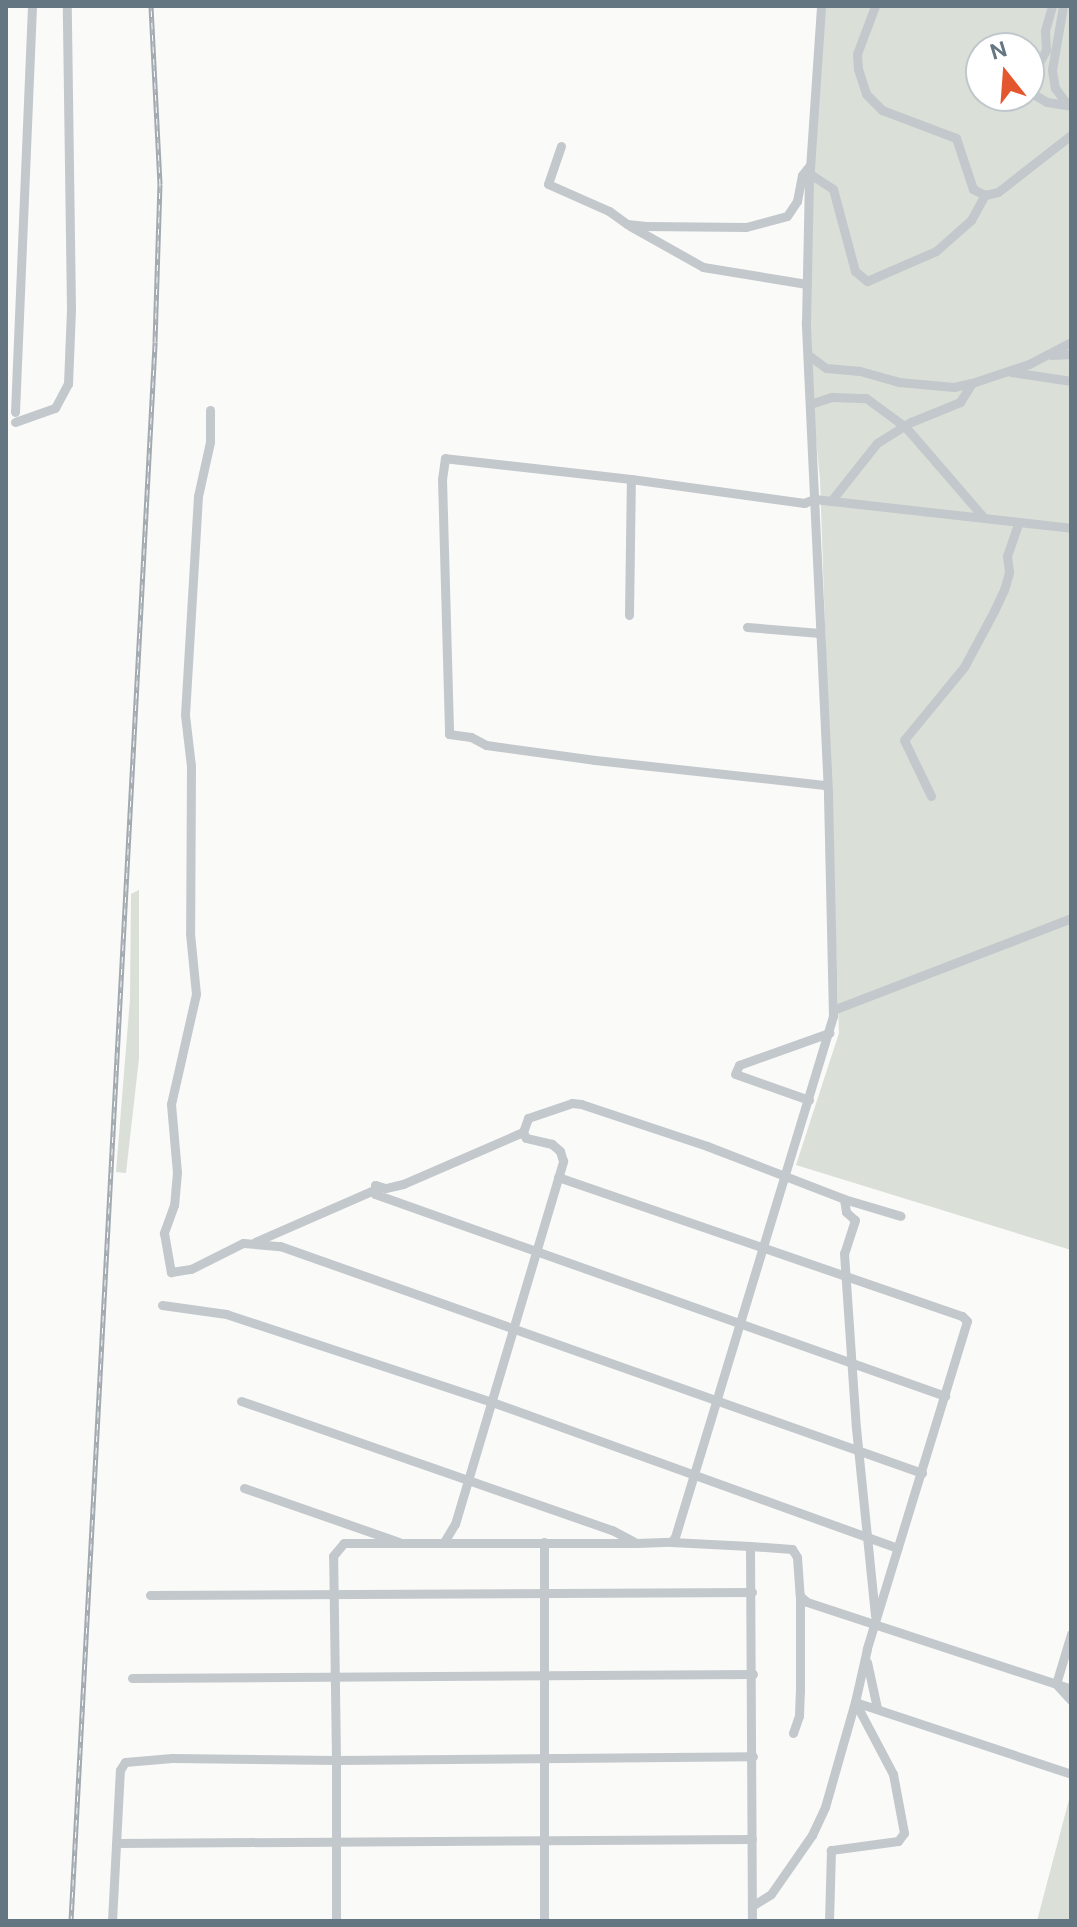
<!DOCTYPE html>
<html>
<head>
<meta charset="utf-8">
<style>
  body { margin:0 }
  #map { position:relative; width:1077px; height:1927px; overflow:hidden; background:#fafaf8; font-family:"DM Sans",sans-serif }
  div>[style] { position:absolute }
  [style*='--x'] { left:calc(var(--x)*1px); top:calc(var(--y)*1px); width:calc(var(--w)*1px); rotate:calc(var(--a)*1deg) }
  .green>* { inset:0; background:#dadfd7 }
  .minor>* { height:9px; margin:-4.5px; padding:0 4.5px; transform-origin:4.5px; border-radius:4.5px; background:#c3c8cc }
  .rail>* { height:5px; margin-top:-2.5px; transform-origin:0; background:repeating-linear-gradient(90deg,#fff 0 6px,#a2aab0 0 12px); box-sizing:border-box; border-block:2px solid #a2aab0 }
  .minor-bridge>* { height:9px; margin:-4.5px; padding:0 4.5px; transform-origin:4.5px; border-radius:4.5px; background:#c3c8cc }
  span { translate:-50% -50%; white-space:nowrap; text-align:center; line-height:1.15; -webkit-text-stroke:8px #fff; paint-order:stroke }
  .frame { position:absolute; inset:0; border:8px solid #657683; pointer-events:none }
  .north { position:absolute; left:965px; top:32px; width:80px; height:80px; box-sizing:border-box; background:#fff; border:2px solid #c1c8cd; border-radius:50%; rotate:343deg; font-size:22px; font-weight:700; line-height:32px; text-align:center; color:#657683 }
  .north::after { content:''; display:block; margin:auto; width:28px; height:36px; background:#e4572e; clip-path:polygon(50% 0,100% 100%,50% 72%,0 100%) }
</style>
</head>
<body>
<div id="map">
  <div class="green">
    <i style="clip-path:polygon(evenodd,819px 6px,1071px 6px,1071px 1250px,796px 1165px,839px 1033px,820px 480px,808px 355px,819px 6px,981px 48px,1029px 48px,1029px 96px,981px 96px,981px 48px)"></i>
    <i style="clip-path:polygon(139px 890px,139px 1058px,126px 1173px,116px 1172px,130px 999px,131px 894px)"></i>
    <i style="clip-path:polygon(1071px 1792px,1071px 1921px,1037px 1921px)"></i>
  </div>
  <div class="minor">
    <i style="--x:875;--y:6;--w:51;--a:110.6"></i>
    <i style="--x:857;--y:54;--w:15;--a:86"></i>
    <i style="--x:858;--y:69;--w:26;--a:72"></i>
    <i style="--x:866;--y:94;--w:23;--a:45"></i>
    <i style="--x:882;--y:110;--w:79;--a:20.7"></i>
    <i style="--x:956;--y:138;--w:54;--a:71.6"></i>
    <i style="--x:973;--y:189;--w:13;--a:27"></i>
    <i style="--x:985;--y:195;--w:13;--a:-13"></i>
    <i style="--x:998;--y:192;--w:93;--a:-38"></i>
    <i style="--x:1052;--y:6;--w:26;--a:106"></i>
    <i style="--x:1045;--y:31;--w:19;--a:87"></i>
    <i style="--x:1046;--y:50;--w:26;--a:119"></i>
    <i style="--x:1033;--y:73;--w:21;--a:90"></i>
    <i style="--x:1033;--y:94;--w:16;--a:30"></i>
    <i style="--x:1047;--y:102;--w:24;--a:9"></i>
    <i style="--x:1063;--y:6;--w:65;--a:99.8"></i>
    <i style="--x:1052;--y:70;--w:18;--a:81"></i>
    <i style="--x:1055;--y:88;--w:20;--a:53"></i>
    <i style="--x:561;--y:146;--w:40;--a:108.9"></i>
    <i style="--x:548;--y:184;--w:67;--a:23.9"></i>
    <i style="--x:609;--y:211;--w:22;--a:36"></i>
    <i style="--x:627;--y:224;--w:19;--a:6"></i>
    <i style="--x:646;--y:226;--w:100;--a:0.6"></i>
    <i style="--x:746;--y:227;--w:42;--a:-15"></i>
    <i style="--x:787;--y:216;--w:18;--a:-56"></i>
    <i style="--x:797;--y:201;--w:26;--a:-79"></i>
    <i style="--x:802;--y:175;--w:13;--a:-51"></i>
    <i style="--x:810;--y:174;--w:27;--a:33"></i>
    <i style="--x:833;--y:189;--w:85;--a:75"></i>
    <i style="--x:855;--y:271;--w:16;--a:40"></i>
    <i style="--x:867;--y:281;--w:75;--a:-23.5"></i>
    <i style="--x:936;--y:251;--w:47;--a:-41.5"></i>
    <i style="--x:971;--y:220;--w:29;--a:-61"></i>
    <i style="--x:630;--y:226;--w:84;--a:29.3"></i>
    <i style="--x:703;--y:267;--w:105;--a:9.3"></i>
    <i style="--x:808;--y:355;--w:22;--a:36"></i>
    <i style="--x:826;--y:368;--w:34;--a:5"></i>
    <i style="--x:860;--y:371;--w:41;--a:15.8"></i>
    <i style="--x:899;--y:382;--w:55;--a:5.2"></i>
    <i style="--x:954;--y:387;--w:18;--a:-13"></i>
    <i style="--x:1051;--y:355;--w:20;--a:-3"></i>
    <i style="--x:1011;--y:372;--w:61;--a:8.5"></i>
    <i style="--x:810;--y:404;--w:23;--a:-18"></i>
    <i style="--x:832;--y:397;--w:34;--a:2"></i>
    <i style="--x:866;--y:398;--w:47;--a:36.4"></i>
    <i style="--x:210;--y:410;--w:32;--a:90"></i>
    <i style="--x:210;--y:442;--w:55;--a:102.5"></i>
    <i style="--x:198;--y:496;--w:219;--a:93.4"></i>
    <i style="--x:185;--y:715;--w:51;--a:83.3"></i>
    <i style="--x:191;--y:766;--w:167;--a:90.3"></i>
    <i style="--x:190;--y:933;--w:61;--a:84.4"></i>
    <i style="--x:196;--y:994;--w:113;--a:102.8"></i>
    <i style="--x:171;--y:1104;--w:68;--a:85"></i>
    <i style="--x:177;--y:1172;--w:33;--a:95"></i>
    <i style="--x:174;--y:1205;--w:30;--a:110"></i>
    <i style="--x:164;--y:1233;--w:40;--a:80"></i>
    <i style="--x:171;--y:1272;--w:20;--a:-9"></i>
    <i style="--x:191;--y:1269;--w:58;--a:-26.6"></i>
    <i style="--x:243;--y:1243;--w:37;--a:5"></i>
    <i style="--x:280;--y:1246;--w:681;--a:19.47"></i>
    <i style="--x:15;--y:412;--w:406;--a:-87.6"></i>
    <i style="--x:15;--y:422;--w:42;--a:-19.3"></i>
    <i style="--x:55;--y:408;--w:27;--a:-62"></i>
    <i style="--x:68;--y:384;--w:74;--a:-87.7"></i>
    <i style="--x:71;--y:310;--w:304;--a:-90.8"></i>
    <i style="--x:909;--y:431;--w:115;--a:49.2"></i>
    <i style="--x:631;--y:479;--w:187;--a:-173.6"></i>
    <i style="--x:445;--y:458;--w:21;--a:98"></i>
    <i style="--x:442;--y:479;--w:255;--a:88.4"></i>
    <i style="--x:449;--y:734;--w:22;--a:8"></i>
    <i style="--x:471;--y:737;--w:17;--a:28"></i>
    <i style="--x:486;--y:745;--w:110;--a:7.8"></i>
    <i style="--x:595;--y:760;--w:233;--a:6.2"></i>
    <i style="--x:831;--y:501;--w:74;--a:-51.6"></i>
    <i style="--x:877;--y:443;--w:40;--a:-32"></i>
    <i style="--x:911;--y:422;--w:53;--a:-22.2"></i>
    <i style="--x:960;--y:402;--w:22;--a:-58"></i>
    <i style="--x:972;--y:383;--w:60;--a:-18.4"></i>
    <i style="--x:1029;--y:364;--w:47;--a:-27.6"></i>
    <i style="--x:629;--y:615;--w:136;--a:-89.2"></i>
    <i style="--x:631;--y:479;--w:175;--a:7.9"></i>
    <i style="--x:804;--y:503;--w:11;--a:-22"></i>
    <i style="--x:814;--y:499;--w:259;--a:6.4"></i>
    <i style="--x:747;--y:627;--w:73;--a:4.7"></i>
    <i style="--x:931;--y:796;--w:62;--a:-115.7"></i>
    <i style="--x:904;--y:740;--w:94;--a:-50.6"></i>
    <i style="--x:964;--y:667;--w:64;--a:-61.8"></i>
    <i style="--x:994;--y:611;--w:23;--a:-65"></i>
    <i style="--x:1004;--y:590;--w:19;--a:-74"></i>
    <i style="--x:1009;--y:572;--w:16;--a:-97"></i>
    <i style="--x:1007;--y:556;--w:36;--a:-71"></i>
    <i style="--x:833;--y:1010;--w:255;--a:-21.1"></i>
    <i style="--x:809;--y:1100;--w:78;--a:-160.6"></i>
    <i style="--x:735;--y:1074;--w:10;--a:-66"></i>
    <i style="--x:739;--y:1065;--w:96;--a:-19.6"></i>
    <i style="--x:523;--y:1132;--w:131;--a:156.6"></i>
    <i style="--x:403;--y:1184;--w:18;--a:167"></i>
    <i style="--x:385;--y:1188;--w:10;--a:-163"></i>
    <i style="--x:375;--y:1185;--w:9;--a:90"></i>
    <i style="--x:375;--y:1194;--w:605;--a:19.51"></i>
    <i style="--x:558;--y:1177;--w:427;--a:19"></i>
    <i style="--x:962;--y:1316;--w:7;--a:45"></i>
    <i style="--x:967;--y:1321;--w:343;--a:107"></i>
    <i style="--x:867;--y:1649;--w:54;--a:102.8"></i>
    <i style="--x:855;--y:1702;--w:81;--a:62.2"></i>
    <i style="--x:893;--y:1774;--w:60;--a:79.4"></i>
    <i style="--x:904;--y:1833;--w:10;--a:127"></i>
    <i style="--x:898;--y:1841;--w:68;--a:172.3"></i>
    <i style="--x:831;--y:1850;--w:71;--a:91.6"></i>
    <i style="--x:844;--y:1199;--w:13;--a:81"></i>
    <i style="--x:846;--y:1212;--w:12;--a:42"></i>
    <i style="--x:855;--y:1220;--w:35;--a:108"></i>
    <i style="--x:844;--y:1253;--w:175;--a:86.1"></i>
    <i style="--x:856;--y:1428;--w:189;--a:84.2"></i>
    <i style="--x:255;--y:1242;--w:130;--a:-23.6"></i>
    <i style="--x:162;--y:1305;--w:65;--a:8"></i>
    <i style="--x:226;--y:1314;--w:280;--a:18.3"></i>
    <i style="--x:492;--y:1402;--w:431;--a:19.8"></i>
    <i style="--x:241;--y:1401;--w:393;--a:19.2"></i>
    <i style="--x:612;--y:1530;--w:24;--a:28"></i>
    <i style="--x:244;--y:1488;--w:164;--a:19.2"></i>
    <i style="--x:444;--y:1542;--w:21;--a:-59"></i>
    <i style="--x:455;--y:1524;--w:379;--a:-73.4"></i>
    <i style="--x:563;--y:1161;--w:10;--a:-107"></i>
    <i style="--x:560;--y:1151;--w:11;--a:-139"></i>
    <i style="--x:552;--y:1144;--w:27;--a:-167"></i>
    <i style="--x:526;--y:1138;--w:7;--a:-117"></i>
    <i style="--x:523;--y:1132;--w:15;--a:-70"></i>
    <i style="--x:528;--y:1118;--w:46;--a:-18.8"></i>
    <i style="--x:572;--y:1103;--w:9;--a:6"></i>
    <i style="--x:581;--y:1104;--w:133;--a:18.4"></i>
    <i style="--x:707;--y:1146;--w:147;--a:21.1"></i>
    <i style="--x:844;--y:1199;--w:59;--a:16.6"></i>
    <i style="--x:671;--y:1542;--w:79;--a:2.9"></i>
    <i style="--x:750;--y:1546;--w:375;--a:89.7"></i>
    <i style="--x:750;--y:1546;--w:42;--a:4.1"></i>
    <i style="--x:792;--y:1549;--w:9;--a:58"></i>
    <i style="--x:797;--y:1557;--w:39;--a:86"></i>
    <i style="--x:800;--y:1596;--w:9;--a:41"></i>
    <i style="--x:807;--y:1602;--w:278;--a:18.2"></i>
    <i style="--x:150;--y:1595;--w:602;--a:-0.29"></i>
    <i style="--x:1071;--y:1634;--w:52;--a:106.7"></i>
    <i style="--x:1056;--y:1684;--w:22;--a:47"></i>
    <i style="--x:867;--y:1662;--w:47;--a:77.7"></i>
    <i style="--x:132;--y:1678;--w:621;--a:-0.37"></i>
    <i style="--x:793;--y:1733;--w:18;--a:-71"></i>
    <i style="--x:799;--y:1716;--w:24;--a:-88"></i>
    <i style="--x:800;--y:1692;--w:96;--a:-90"></i>
    <i style="--x:116;--y:1843;--w:636;--a:-0.36"></i>
    <i style="--x:752;--y:1906;--w:22;--a:-32"></i>
    <i style="--x:771;--y:1894;--w:72;--a:-55.2"></i>
    <i style="--x:812;--y:1835;--w:31;--a:-65"></i>
    <i style="--x:825;--y:1807;--w:109;--a:-74.1"></i>
    <i style="--x:855;--y:1702;--w:225;--a:18.4"></i>
    <i style="--x:112;--y:1921;--w:151;--a:-87"></i>
    <i style="--x:120;--y:1770;--w:9;--a:-58"></i>
    <i style="--x:125;--y:1762;--w:47;--a:-4.9"></i>
    <i style="--x:172;--y:1758;--w:164;--a:0.7"></i>
    <i style="--x:336;--y:1760;--w:204;--a:-90.8"></i>
    <i style="--x:333;--y:1556;--w:17;--a:-50"></i>
    <i style="--x:344;--y:1543;--w:292;--a:0"></i>
    <i style="--x:636;--y:1543;--w:35;--a:-2"></i>
    <i style="--x:671;--y:1542;--w:6;--a:-51"></i>
    <i style="--x:675;--y:1537;--w:544;--a:-73.13"></i>
    <i style="--x:833;--y:1016;--w:223;--a:-91.3"></i>
    <i style="--x:828;--y:793;--w:472;--a:-92.7"></i>
    <i style="--x:806;--y:322;--w:139;--a:-88.8"></i>
    <i style="--x:809;--y:183;--w:177;--a:-86.1"></i>
    <i style="--x:336;--y:1921;--w:161;--a:-90"></i>
    <i style="--x:336;--y:1760;--w:417;--a:-0.5"></i>
    <i style="--x:544;--y:1921;--w:379;--a:-90"></i>
  </div>
  <div class="rail">
    <i style="--x:71;--y:1921;--w:1581;--a:-86.95"></i>
    <i style="--x:155;--y:342;--w:158;--a:-88.2"></i>
    <i style="--x:160;--y:184;--w:178;--a:-92.9"></i>
  </div>
  <div class="minor-bridge">
    <i style="--x:904;--y:426;--w:7;--a:45"></i>
  </div>
  <div class="frame"></div>
  <div class="north">N</div>
</div>
</body>
</html>
